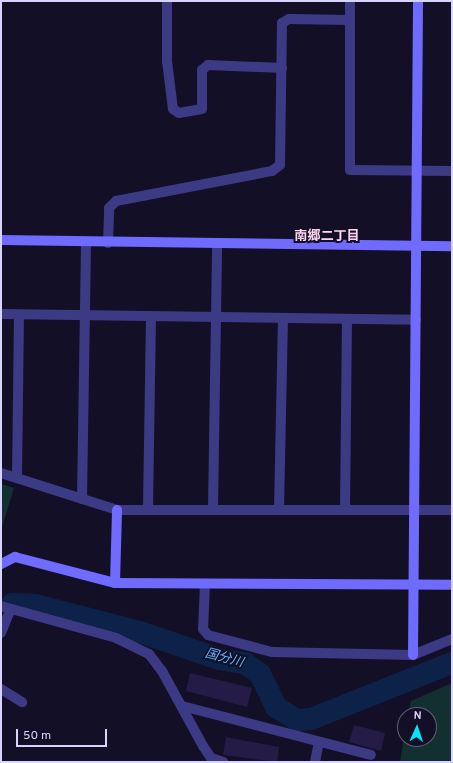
<!DOCTYPE html>
<html>
<head>
<meta charset="utf-8">
<style>
  body { margin:0 }
  #map { position:relative; width:453px; height:763px; overflow:hidden; background:#130f26; font-family:Overpass,"Noto Sans JP",sans-serif }
  div>[style] { position:absolute }
  [style*='--x'] { left:calc(var(--x)*1px); top:calc(var(--y)*1px); width:calc(var(--w)*1px); rotate:calc(var(--a)*1deg) }
  .green>* { inset:0; background:#12302f }
  .river>* { height:22px; margin:-11px; padding:0 11px; transform-origin:11px; border-radius:11px; background:#0c2248 }
  .building>* { inset:0; background:#241b47 }
  .street>* { height:10px; margin:-5px; padding:0 5px; transform-origin:5px; border-radius:5px; background:#3d3a85 }
  .secondary>* { height:10px; margin:-5px; padding:0 5px; transform-origin:5px; border-radius:5px; background:#6f6bff }
  span { translate:-50% -50%; white-space:nowrap; text-align:center; line-height:1.15; -webkit-text-stroke:4px #130f26; paint-order:stroke }
  .neighbourhood-label { font-size:13px; color:#ffd6f0; font-weight:700 }
  .water-label { font-size:13px; color:#62b6ff; font-style:italic }
  .frame { position:absolute; inset:0; border:2px solid #d9d4ff; pointer-events:none }
  .north { position:absolute; left:397px; top:707px; width:40px; height:40px; box-sizing:border-box; background:#130f26; border:1px solid #625e7d; border-radius:50%; rotate:3deg; font-size:11px; font-weight:700; line-height:16px; text-align:center; color:#d9d4ff }
  .north::after { content:''; display:block; margin:auto; width:14px; height:18px; background:#00e5ff; clip-path:polygon(50% 0,100% 100%,50% 72%,0 100%) }
  .scale { position:absolute; left:16px; top:729px; width:91px; height:18px; box-sizing:border-box; border:2px solid #d9d4ff; border-top:0; padding-left:5px; font-size:12px; line-height:14px; white-space:nowrap; color:#d9d4ff; -webkit-text-stroke:3px #130f26; paint-order:stroke }
</style>
</head>
<body>
<div id="map">
  <div class="green">
    <i style="clip-path:polygon(1px 484px,14px 488px,2px 527px,1px 527px)"></i>
    <i style="clip-path:polygon(452px 683px,452px 762px,400px 762px,405px 731px,405px 739px,429px 739px,429px 715px,408px 715px,411px 701px)"></i>
  </div>
  <div class="river">
    <i style="--x:12;--y:604;--w:23;--a:2"></i>
    <i style="--x:35;--y:605;--w:108;--a:14.4"></i>
    <i style="--x:140;--y:632;--w:83;--a:18.9"></i>
    <i style="--x:219;--y:659;--w:26;--a:9"></i>
    <i style="--x:245;--y:663;--w:19;--a:36"></i>
    <i style="--x:260;--y:674;--w:37;--a:64"></i>
    <i style="--x:276;--y:707;--w:25;--a:32"></i>
    <i style="--x:297;--y:720;--w:14;--a:-4"></i>
    <i style="--x:311;--y:719;--w:152;--a:-21.7"></i>
  </div>
  <div class="building">
    <i style="clip-path:polygon(190px 673px,252px 688px,247px 707px,186px 691px)"></i>
    <i style="clip-path:polygon(354px 725px,385px 733px,381px 751px,349px 742px)"></i>
    <i style="clip-path:polygon(226px 737px,279px 747px,277px 762px,223px 755px)"></i>
  </div>
  <div class="street">
    <i style="--x:167;--y:1;--w:60;--a:90"></i>
    <i style="--x:167;--y:61;--w:48;--a:82.9"></i>
    <i style="--x:173;--y:109;--w:7;--a:34"></i>
    <i style="--x:179;--y:113;--w:23;--a:-10"></i>
    <i style="--x:202;--y:109;--w:39;--a:-90"></i>
    <i style="--x:202;--y:70;--w:8;--a:-40"></i>
    <i style="--x:208;--y:65;--w:74;--a:2.3"></i>
    <i style="--x:350;--y:1;--w:169;--a:90"></i>
    <i style="--x:350;--y:170;--w:102;--a:0.6"></i>
    <i style="--x:108;--y:243;--w:35;--a:-88"></i>
    <i style="--x:109;--y:208;--w:10;--a:-45"></i>
    <i style="--x:116;--y:201;--w:159;--a:-10.9"></i>
    <i style="--x:272;--y:171;--w:10;--a:-37"></i>
    <i style="--x:280;--y:165;--w:142;--a:-89.2"></i>
    <i style="--x:282;--y:23;--w:8;--a:-30"></i>
    <i style="--x:289;--y:19;--w:61;--a:0.9"></i>
    <i style="--x:1;--y:314;--w:415;--a:0.8"></i>
    <i style="--x:1;--y:473;--w:122;--a:17.7"></i>
    <i style="--x:117;--y:510;--w:335;--a:0"></i>
    <i style="--x:17;--y:478;--w:162;--a:-89.3"></i>
    <i style="--x:82;--y:499;--w:256;--a:-89.1"></i>
    <i style="--x:148;--y:508;--w:191;--a:-89.1"></i>
    <i style="--x:213;--y:508;--w:264;--a:-89.1"></i>
    <i style="--x:279;--y:509;--w:191;--a:-88.8"></i>
    <i style="--x:345;--y:510;--w:191;--a:-89.4"></i>
    <i style="--x:205;--y:584;--w:45;--a:92.5"></i>
    <i style="--x:203;--y:629;--w:8;--a:50"></i>
    <i style="--x:208;--y:635;--w:66;--a:14.9"></i>
    <i style="--x:272;--y:652;--w:141;--a:1.2"></i>
    <i style="--x:413;--y:655;--w:42;--a:-22.3"></i>
    <i style="--x:1;--y:606;--w:119;--a:15.5"></i>
    <i style="--x:116;--y:638;--w:37;--a:26"></i>
    <i style="--x:149;--y:654;--w:21;--a:53"></i>
    <i style="--x:162;--y:671;--w:85;--a:61.3"></i>
    <i style="--x:203;--y:746;--w:14;--a:56"></i>
    <i style="--x:211;--y:758;--w:13;--a:18"></i>
    <i style="--x:1;--y:633;--w:24;--a:-68"></i>
    <i style="--x:1;--y:689;--w:25;--a:32"></i>
    <i style="--x:182;--y:706;--w:195;--a:14.5"></i>
    <i style="--x:315;--y:762;--w:20;--a:-79"></i>
  </div>
  <div class="secondary">
    <i style="--x:1;--y:240;--w:451;--a:0.8"></i>
    <i style="--x:1;--y:564;--w:16;--a:-27"></i>
    <i style="--x:15;--y:557;--w:103;--a:14.6"></i>
    <i style="--x:115;--y:583;--w:337;--a:0.3"></i>
    <i style="--x:115;--y:583;--w:73;--a:-88.4"></i>
    <i style="--x:413;--y:655;--w:654;--a:-89.56"></i>
  </div>
  <div class="neighbourhood-label">
    <span style="left:327px;top:237px">南郷二丁目</span>
  </div>
  <div class="water-label">
    <span style="left:224px;top:659px;rotate:15deg">国分川</span>
  </div>
  <div class="frame"></div>
  <div class="north">N</div>
  <div class="scale">50 m</div>
</div>
</body>
</html>
